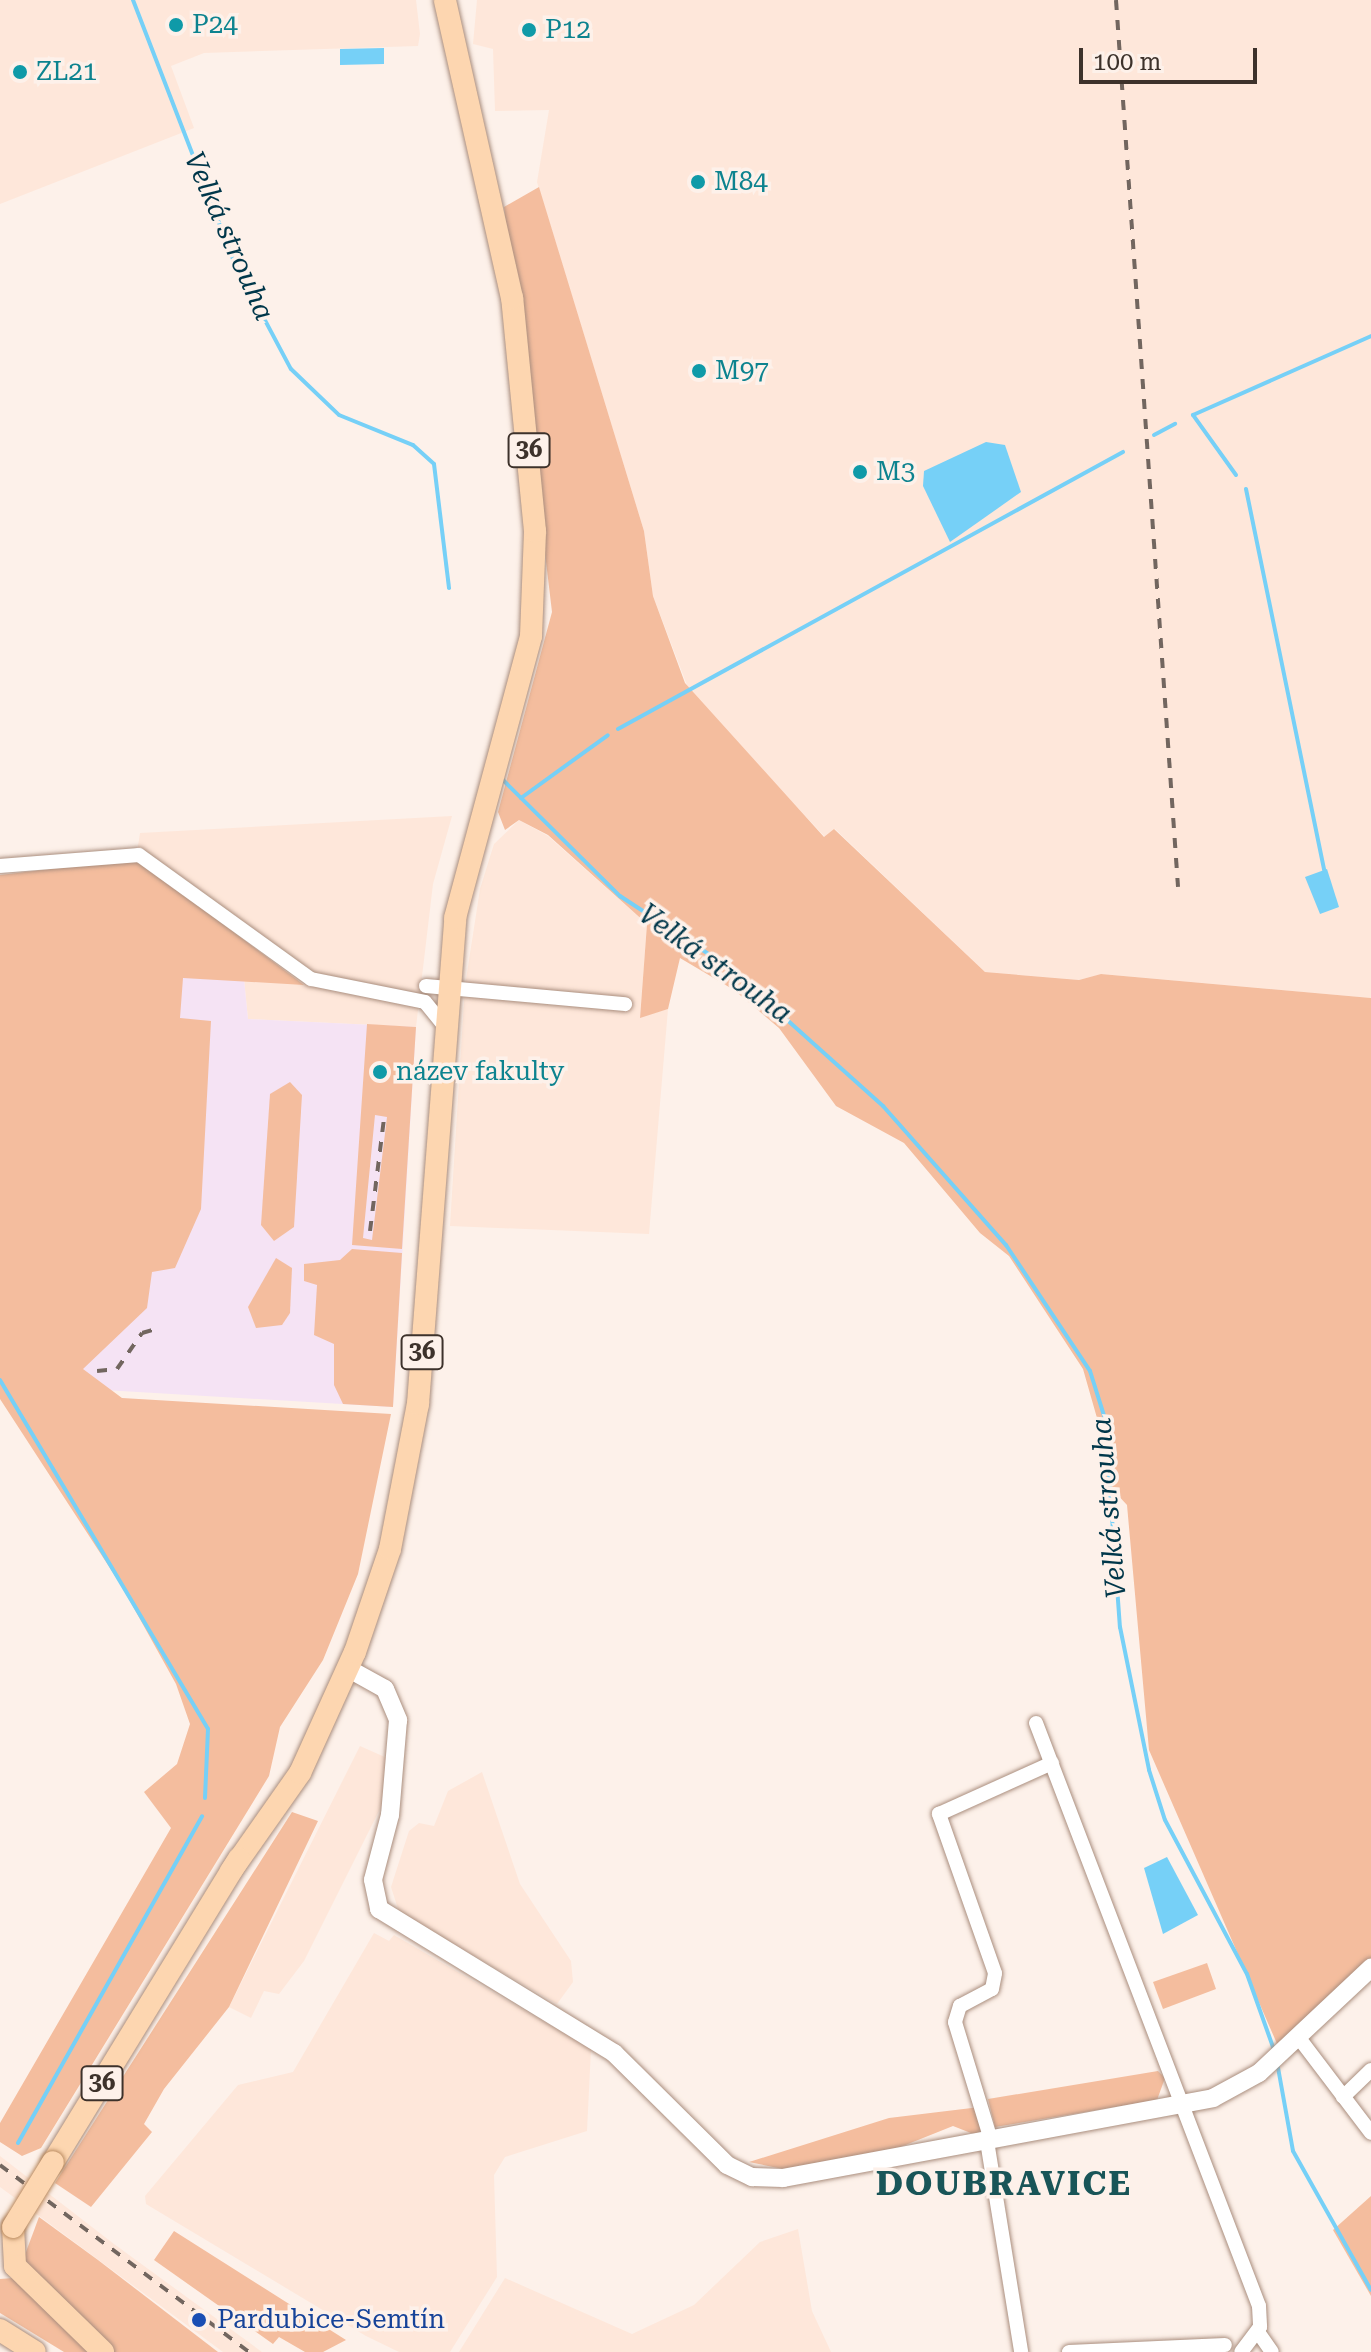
<!DOCTYPE html>
<html>
<head>
<meta charset="utf-8">
<style>
  body { margin:0 }
  #map { position:relative; width:1371px; height:2352px; overflow:hidden; background:#fdf1ea; font-family:"Roboto Serif",serif }
  div>[style] { position:absolute }
  [style*='--x'] { left:calc(var(--x)*1px); top:calc(var(--y)*1px); width:calc(var(--w)*1px); rotate:calc(var(--a)*1deg) }
  .built>* { inset:0; background:#fee7da }
  .education>* { inset:0; background:#f5e3f4 }
  .green>* { inset:0; background:#f4bd9e }
  .water>* { inset:0; background:#76d0f7 }
  .stream>* { height:4px; margin:-2px; padding:0 2px; transform-origin:2px; border-radius:2px; background:#76d0f7 }
  .roads { filter:drop-shadow(0 0 2px #aa8e7e) drop-shadow(0 0 2px #aa8e7e) }
  .minor>* { height:14px; margin:-7px; padding:0 7px; transform-origin:7px; border-radius:7px; background:#fff }
  .tertiary>* { height:18px; margin:-9px; padding:0 9px; transform-origin:9px; border-radius:9px; background:#fff }
  .primary>* { height:22px; margin:-11px; padding:0 11px; transform-origin:11px; border-radius:11px; background:#fdd6b0 }
  .rail>* { height:4px; margin-top:-2px; transform-origin:0; background:repeating-linear-gradient(90deg,#72665f 0 10px,transparent 0 20px) }
  .bridges { filter:drop-shadow(0 0 2px #b98a5f) drop-shadow(0 0 2px #b98a5f) }
  .primary-bridge>* { height:22px; margin:-11px; padding:0 11px; transform-origin:11px; border-radius:11px; background:#fdd6b0 }
  .dots>* { width:22px; height:22px; translate:-50% -50%; box-sizing:border-box; border:4px solid #fdf1ea; border-radius:50% }
  span { translate:-50% -50%; white-space:nowrap; text-align:center; line-height:1.15; -webkit-text-stroke:7px #fdf1ea; paint-order:stroke }
  .shield-label span { padding:2px 6px; background:#fdf1ea; border:2px solid; border-radius:6px; -webkit-text-stroke-width:0 }
  .shield-label { font-size:24px; color:#3d322b; font-weight:700 }
  .culture-label { font-size:26px; color:#0d838f }
  .left { translate:0 -50%; text-align:left }
  .transit-label { font-size:26px; color:#164399 }
  .water-label { font-size:28px; color:#00374a; font-style:italic }
  .district-label { font-size:34px; color:#195558; font-weight:700; letter-spacing:2px }
  .scale { position:absolute; left:1079px; top:48px; width:178px; height:36px; box-sizing:border-box; border:4px solid #3d322b; border-top:0; padding-left:10px; font-size:24px; line-height:28px; white-space:nowrap; color:#3d322b; -webkit-text-stroke:6px #fdf1ea; paint-order:stroke }
</style>
</head>
<body>
<div id="map">
  <div class="built">
    <i style="clip-path:polygon(0 0,416px 0,420px 34px,418px 46px,204px 53px,171px 66px,194px 128px,0 204px)"></i>
    <i style="clip-path:polygon(477px 0,1371px 0,1371px 998px,1102px 974px,1079px 980px,985px 972px,835px 829px,825px 837px,690px 693px,653px 596px,644px 531px,537px 182px,549px 110px,495px 111px,493px 49px,473px 44px)"></i>
    <i style="clip-path:polygon(452px 816px,433px 884px,416px 1027px,248px 1019px,244px 979px,268px 960px,136px 859px,140px 833px)"></i>
    <i style="clip-path:polygon(519px 820px,548px 836px,647px 924px,640px 1017px,668px 1009px,649px 1234px,450px 1226px,465px 986px,480px 889px,494px 844px)"></i>
    <i style="clip-path:polygon(360px 1746px,387px 1758px,382px 1805px,304px 1961px,279px 1994px,264px 1991px,251px 2018px,229px 2007px)"></i>
    <i style="clip-path:polygon(482px 1772px,520px 1884px,571px 1961px,573px 1982px,557px 2004px,399px 1912px,391px 1887px,409px 1831px,419px 1823px,434px 1826px,448px 1791px)"></i>
    <i style="clip-path:polygon(374px 1933px,389px 1941px,394px 1935px,591px 2049px,587px 2131px,505px 2157px,494px 2175px,497px 2277px,450px 2352px,399px 2352px,366px 2336px,146px 2204px,145px 2196px,238px 2085px,293px 2072px)"></i>
    <i style="clip-path:polygon(0 2156px,114px 2244px,262px 2352px,223px 2352px,0 2187px)"></i>
    <i style="clip-path:polygon(798px 2229px,812px 2311px,831px 2352px,459px 2352px,505px 2278px,632px 2334px,694px 2305px,760px 2242px)"></i>
  </div>
  <div class="education">
    <i style="clip-path:polygon(0 883px,220px 924px,269px 961px,244px 979px,248px 1019px,416px 1027px,393px 1407px,104px 1390px,82px 1369px)"></i>
  </div>
  <div class="green">
    <i style="clip-path:polygon(539px 187px,644px 531px,653px 596px,685px 683px,824px 837px,834px 829px,985px 972px,1079px 980px,1101px 974px,1371px 998px,1371px 1960px,1278px 2046px,1149px 1750px,1127px 1505px,1102px 1478px,1101px 1432px,1083px 1369px,1009px 1256px,980px 1233px,904px 1143px,836px 1106px,779px 1028px,734px 990px,680px 958px,668px 1009px,640px 1018px,647px 924px,548px 835px,519px 820px,505px 830px,498px 812px,552px 612px,504px 207px)"></i>
    <i style="clip-path:polygon(136px 859px,304px 985px,183px 978px,180px 1018px,211px 1021px,201px 1209px,175px 1268px,152px 1272px,147px 1308px,83px 1369px,122px 1398px,391px 1414px,358px 1574px,323px 1660px,280px 1727px,269px 1776px,41px 2148px,22px 2156px,0 2142px,0 2123px,171px 1828px,144px 1792px,177px 1764px,190px 1724px,176px 1684px,121px 1585px,0 1399px,0 875px)"></i>
    <i style="clip-path:polygon(evenodd,367px 1024px,416px 1027px,402px 1249px,352px 1245px,367px 1024px,375px 1115px,387px 1117px,372px 1240px,363px 1238px,375px 1115px)"></i>
    <i style="clip-path:polygon(290px 1082px,302px 1095px,294px 1227px,274px 1241px,261px 1225px,270px 1094px)"></i>
    <i style="clip-path:polygon(352px 1249px,402px 1253px,393px 1407px,343px 1404px,334px 1385px,334px 1344px,314px 1335px,317px 1285px,304px 1281px,304px 1264px,340px 1260px)"></i>
    <i style="clip-path:polygon(276px 1258px,292px 1268px,290px 1313px,282px 1325px,256px 1328px,248px 1307px)"></i>
    <i style="clip-path:polygon(292px 1812px,318px 1821px,229px 2007px,164px 2089px,144px 2124px,152px 2132px,91px 2207px,55px 2183px)"></i>
    <i style="clip-path:polygon(1207px 1963px,1216px 1989px,1163px 2009px,1153px 1982px)"></i>
    <i style="clip-path:polygon(1158px 2071px,1165px 2078px,1157px 2100px,995px 2127px,988px 2099px)"></i>
    <i style="clip-path:polygon(980px 2107px,983px 2129px,976px 2135px,953px 2126px,888px 2152px,788px 2170px,749px 2162px,889px 2118px)"></i>
    <i style="clip-path:polygon(1371px 2196px,1371px 2296px,1333px 2230px)"></i>
    <i style="clip-path:polygon(39px 2217px,98px 2260px,218px 2352px,114px 2352px,23px 2260px)"></i>
    <i style="clip-path:polygon(174px 2231px,346px 2340px,323px 2352px,305px 2352px,279px 2337px,273px 2344px,154px 2260px)"></i>
    <i style="clip-path:polygon(13px 2278px,89px 2352px,64px 2352px,0 2313px,0 2279px)"></i>
  </div>
  <div class="water">
    <i style="clip-path:polygon(384px 48px,384px 64px,340px 65px,340px 49px)"></i>
    <i style="clip-path:polygon(986px 442px,1005px 445px,1021px 492px,950px 542px,923px 486px,924px 471px)"></i>
    <i style="clip-path:polygon(1327px 869px,1339px 907px,1320px 914px,1305px 877px)"></i>
    <i style="clip-path:polygon(1167px 1857px,1198px 1915px,1163px 1934px,1144px 1868px)"></i>
  </div>
  <div class="stream">
    <i style="--x:133;--y:0;--w:281;--a:68.9"></i>
    <i style="--x:234;--y:262;--w:121;--a:62"></i>
    <i style="--x:291;--y:369;--w:66;--a:43.8"></i>
    <i style="--x:339;--y:415;--w:80;--a:22.1"></i>
    <i style="--x:413;--y:445;--w:28;--a:42"></i>
    <i style="--x:434;--y:464;--w:125;--a:83.1"></i>
    <i style="--x:1154;--y:435;--w:24;--a:-28"></i>
    <i style="--x:1236;--y:475;--w:74;--a:-125.6"></i>
    <i style="--x:1193;--y:415;--w:195;--a:-23.9"></i>
    <i style="--x:1246;--y:489;--w:389;--a:78.4"></i>
    <i style="--x:618;--y:729;--w:576;--a:-28.75"></i>
    <i style="--x:501;--y:778;--w:168;--a:44.8"></i>
    <i style="--x:620;--y:896;--w:128;--a:33.2"></i>
    <i style="--x:727;--y:966;--w:210;--a:41.9"></i>
    <i style="--x:883;--y:1106;--w:186;--a:48.5"></i>
    <i style="--x:1006;--y:1245;--w:151;--a:56.3"></i>
    <i style="--x:1090;--y:1371;--w:50;--a:72.6"></i>
    <i style="--x:1105;--y:1419;--w:209;--a:85.9"></i>
    <i style="--x:1120;--y:1627;--w:146;--a:78.5"></i>
    <i style="--x:1149;--y:1770;--w:52;--a:72.3"></i>
    <i style="--x:1165;--y:1820;--w:174;--a:62"></i>
    <i style="--x:1247;--y:1974;--w:81;--a:70.4"></i>
    <i style="--x:521;--y:798;--w:107;--a:-35.9"></i>
    <i style="--x:0;--y:1380;--w:406;--a:59.2"></i>
    <i style="--x:208;--y:1729;--w:69;--a:92.5"></i>
    <i style="--x:1277;--y:2062;--w:90;--a:79.8"></i>
    <i style="--x:1293;--y:2151;--w:159;--a:60.7"></i>
    <i style="--x:18;--y:2143;--w:375;--a:-60.6"></i>
  </div>
  <div class="roads">
    <div class="minor">
      <i style="--x:0;--y:866;--w:139;--a:-4.5"></i>
      <i style="--x:139;--y:855;--w:212;--a:35.8"></i>
      <i style="--x:311;--y:979;--w:116;--a:11.4"></i>
      <i style="--x:425;--y:1002;--w:32;--a:51"></i>
      <i style="--x:426;--y:986;--w:200;--a:5.2"></i>
      <i style="--x:1036;--y:1723;--w:624;--a:69.07"></i>
      <i style="--x:1259;--y:2306;--w:21;--a:87"></i>
      <i style="--x:1260;--y:2327;--w:31;--a:127"></i>
      <i style="--x:1299;--y:2038;--w:119;--a:52.8"></i>
      <i style="--x:1343;--y:2097;--w:39;--a:-44"></i>
      <i style="--x:991;--y:2140;--w:123;--a:-107"></i>
      <i style="--x:955;--y:2022;--w:17;--a:-73"></i>
      <i style="--x:960;--y:2006;--w:36;--a:-28"></i>
      <i style="--x:992;--y:1989;--w:16;--a:-79"></i>
      <i style="--x:995;--y:1973;--w:169;--a:-109.4"></i>
      <i style="--x:939;--y:1814;--w:124;--a:-24.3"></i>
      <i style="--x:987;--y:2141;--w:214;--a:80.8"></i>
      <i style="--x:1258;--y:2332;--w:24;--a:55"></i>
      <i style="--x:1069;--y:2352;--w:156;--a:-2.6"></i>
    </div>
    <div class="tertiary">
      <i style="--x:349;--y:1669;--w:41;--a:29.1"></i>
      <i style="--x:385;--y:1689;--w:34;--a:67"></i>
      <i style="--x:398;--y:1720;--w:95;--a:94.8"></i>
      <i style="--x:390;--y:1815;--w:67;--a:104.7"></i>
      <i style="--x:373;--y:1880;--w:30;--a:78"></i>
      <i style="--x:379;--y:1909;--w:276;--a:31.5"></i>
      <i style="--x:614;--y:2053;--w:159;--a:44.7"></i>
      <i style="--x:727;--y:2165;--w:28;--a:26"></i>
      <i style="--x:752;--y:2177;--w:31;--a:2"></i>
      <i style="--x:783;--y:2178;--w:437;--a:-10.5"></i>
      <i style="--x:1213;--y:2098;--w:52;--a:-28.5"></i>
      <i style="--x:1259;--y:2073;--w:154;--a:-43.2"></i>
    </div>
    <div class="primary">
      <i style="--x:231;--y:1871;--w:120;--a:-54.9"></i>
      <i style="--x:300;--y:1773;--w:133;--a:-65.6"></i>
      <i style="--x:355;--y:1652;--w:109;--a:-71.2"></i>
      <i style="--x:390;--y:1549;--w:148;--a:-79.1"></i>
      <i style="--x:418;--y:1404;--w:487;--a:-85.6"></i>
      <i style="--x:455;--y:918;--w:292;--a:-74.9"></i>
      <i style="--x:531;--y:636;--w:105;--a:-87.8"></i>
      <i style="--x:535;--y:531;--w:234;--a:-95.6"></i>
      <i style="--x:512;--y:298;--w:305;--a:-102.7"></i>
      <i style="--x:53;--y:2162;--w:356;--a:-58.5"></i>
      <i style="--x:13;--y:2227;--w:39;--a:87"></i>
      <i style="--x:15;--y:2266;--w:123;--a:44.3"></i>
      <i style="--x:0;--y:2330;--w:41;--a:32.2"></i>
    </div>
  </div>
  <div class="rail">
    <i style="--x:1116;--y:0;--w:889;--a:86"></i>
    <i style="--x:370;--y:1231;--w:114;--a:-82.9"></i>
    <i style="--x:97;--y:1371;--w:20;--a:-6"></i>
    <i style="--x:117;--y:1369;--w:44;--a:-55.2"></i>
    <i style="--x:142;--y:1333;--w:15;--a:-16"></i>
    <i style="--x:0;--y:2165;--w:311;--a:36.9"></i>
  </div>
  <div class="bridges">
    <div class="primary-bridge">
      <i style="--x:13;--y:2227;--w:76;--a:-58.4"></i>
    </div>
  </div>
  <div class="dots">
    <i style="left:176px;top:25px;background:#0f9aa8"></i>
    <i style="left:529px;top:30px;background:#0f9aa8"></i>
    <i style="left:20px;top:72px;background:#0f9aa8"></i>
    <i style="left:698px;top:182px;background:#0f9aa8"></i>
    <i style="left:699px;top:371px;background:#0f9aa8"></i>
    <i style="left:860px;top:472px;background:#0f9aa8"></i>
    <i style="left:380px;top:1072px;background:#0f9aa8"></i>
    <i style="left:199px;top:2320px;background:#1a4fb4"></i>
  </div>
  <div class="shield-label">
    <span style="left:529px;top:450px">36</span>
    <span style="left:422px;top:1352px">36</span>
    <span style="left:102px;top:2083px">36</span>
  </div>
  <div class="culture-label">
    <span class="left" style="left:192px;top:25px">P24</span>
    <span class="left" style="left:545px;top:30px">P12</span>
    <span class="left" style="left:36px;top:72px">ZL21</span>
    <span class="left" style="left:714px;top:182px">M84</span>
    <span class="left" style="left:715px;top:371px">M97</span>
    <span class="left" style="left:876px;top:472px">M3</span>
    <span class="left" style="left:396px;top:1072px">název fakulty</span>
  </div>
  <div class="transit-label">
    <span class="left" style="left:217px;top:2320px">Pardubice-Semtín</span>
  </div>
  <div class="water-label">
    <span style="left:229px;top:236px;rotate:66deg">Velká strouha</span>
    <span style="left:715px;top:964px;rotate:36deg">Velká strouha</span>
    <span style="left:1109px;top:1508px;rotate:-95deg">Velká strouha</span>
  </div>
  <div class="district-label">
    <span style="left:1004px;top:2184px">DOUBRAVICE</span>
  </div>
  <div class="scale">100 m</div>
</div>
</body>
</html>
